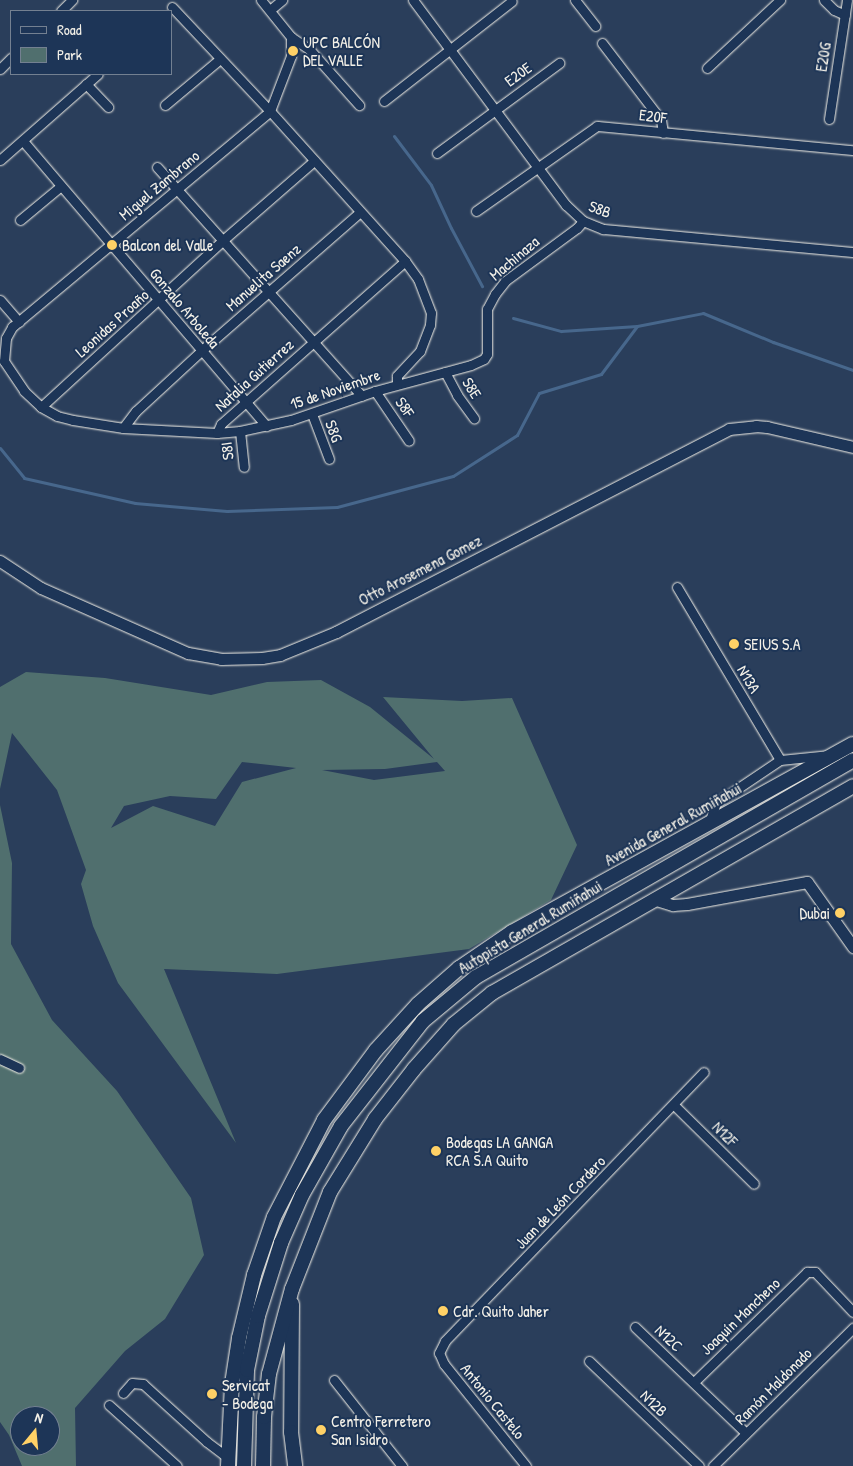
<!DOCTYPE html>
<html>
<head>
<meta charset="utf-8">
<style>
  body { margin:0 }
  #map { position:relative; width:853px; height:1466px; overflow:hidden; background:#2a3e5b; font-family:"Patrick Hand",sans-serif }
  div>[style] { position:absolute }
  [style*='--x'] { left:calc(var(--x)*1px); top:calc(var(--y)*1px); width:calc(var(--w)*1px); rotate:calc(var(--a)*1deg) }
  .green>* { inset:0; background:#506f6e }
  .stream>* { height:3px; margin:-1.5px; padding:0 1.5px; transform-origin:1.5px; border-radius:1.5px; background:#47678c }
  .roads { filter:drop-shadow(0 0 1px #f4f1e8) drop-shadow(0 0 1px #f4f1e8) }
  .minor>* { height:9px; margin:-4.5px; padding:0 4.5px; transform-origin:4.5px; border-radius:4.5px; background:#1d3557 }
  .tertiary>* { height:11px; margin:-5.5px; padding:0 5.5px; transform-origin:5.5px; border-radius:5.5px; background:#1d3557 }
  .primary>* { height:14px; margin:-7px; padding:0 7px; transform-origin:7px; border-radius:7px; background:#1d3557 }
  .trunk>* { height:14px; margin:-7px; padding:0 7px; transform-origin:7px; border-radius:7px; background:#1d3557 }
  .dots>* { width:14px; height:14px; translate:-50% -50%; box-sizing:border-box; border:2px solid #1d3557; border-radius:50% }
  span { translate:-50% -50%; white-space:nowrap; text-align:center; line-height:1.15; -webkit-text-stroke:4px #1d3557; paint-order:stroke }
  .poi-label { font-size:16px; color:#f4f1e8 }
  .left { translate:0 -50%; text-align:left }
  .right { translate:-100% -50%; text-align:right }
  .street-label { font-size:16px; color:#f4f1e8 }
  .legend { position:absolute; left:10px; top:10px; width:162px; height:65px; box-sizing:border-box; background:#1d3557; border:1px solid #738091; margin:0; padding:6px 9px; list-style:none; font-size:15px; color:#f4f1e8 }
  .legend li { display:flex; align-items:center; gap:10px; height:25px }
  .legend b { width:25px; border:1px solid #738091 }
  .north { position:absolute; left:10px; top:1406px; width:50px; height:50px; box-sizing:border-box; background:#1d3557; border:1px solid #738091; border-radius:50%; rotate:17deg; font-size:14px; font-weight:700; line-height:20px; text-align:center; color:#f4f1e8 }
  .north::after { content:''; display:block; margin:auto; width:18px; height:22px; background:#ffd166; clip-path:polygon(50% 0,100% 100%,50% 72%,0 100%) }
</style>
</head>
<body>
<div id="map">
  <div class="green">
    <i style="clip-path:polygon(evenodd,26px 672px,105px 678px,211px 695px,267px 682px,321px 680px,370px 707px,434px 759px,383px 697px,462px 701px,512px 698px,577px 845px,551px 900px,469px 949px,277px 974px,164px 969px,236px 1143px,118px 983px,93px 926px,81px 884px,86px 870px,57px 790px,12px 733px,0 789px,0 687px,26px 672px,242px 762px,296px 768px,242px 782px,215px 826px,153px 806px,111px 828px,124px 806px,170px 796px,216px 799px,242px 762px,26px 672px,437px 762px,445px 771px,374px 780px,322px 770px,385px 769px,437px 762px)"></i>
    <i style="clip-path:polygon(evenodd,0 805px,12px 863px,11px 944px,52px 1020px,117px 1091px,191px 1198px,204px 1255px,165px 1319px,125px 1351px,75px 1408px,76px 1466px,22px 1466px,9px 1435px,0 1422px,0 805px,20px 1416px,50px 1416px,50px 1446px,20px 1446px,20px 1416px)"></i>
  </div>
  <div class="stream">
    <i style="--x:394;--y:136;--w:61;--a:52.9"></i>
    <i style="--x:431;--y:185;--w:47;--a:65.1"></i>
    <i style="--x:451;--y:228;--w:66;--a:61.9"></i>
    <i style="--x:513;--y:318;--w:50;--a:15.2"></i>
    <i style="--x:561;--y:331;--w:76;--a:-3.8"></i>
    <i style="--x:0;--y:448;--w:38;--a:51"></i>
    <i style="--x:24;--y:478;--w:114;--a:12.7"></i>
    <i style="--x:135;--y:503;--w:92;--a:5"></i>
    <i style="--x:227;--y:511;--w:110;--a:-2.1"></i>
    <i style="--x:337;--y:507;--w:120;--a:-15"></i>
    <i style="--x:453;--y:476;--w:76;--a:-32.6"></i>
    <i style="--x:517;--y:435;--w:47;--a:-62.4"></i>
    <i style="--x:539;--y:393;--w:65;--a:-17"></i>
    <i style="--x:601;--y:374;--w:60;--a:-53.1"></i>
    <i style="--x:637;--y:326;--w:67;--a:-11.1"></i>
    <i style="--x:703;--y:313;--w:76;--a:22.5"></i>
    <i style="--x:773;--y:342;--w:85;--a:19.3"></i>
  </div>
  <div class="roads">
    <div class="minor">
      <i style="--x:261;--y:0;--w:48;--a:51"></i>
      <i style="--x:291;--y:37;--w:23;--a:34"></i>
      <i style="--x:310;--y:50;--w:74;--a:48.3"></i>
      <i style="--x:413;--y:0;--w:256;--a:53.3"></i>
      <i style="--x:566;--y:205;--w:23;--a:43"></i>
      <i style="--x:583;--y:221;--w:22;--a:22"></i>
      <i style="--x:603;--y:229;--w:251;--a:5.3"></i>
      <i style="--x:575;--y:0;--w:33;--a:52"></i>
      <i style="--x:824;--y:0;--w:14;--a:45"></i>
      <i style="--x:834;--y:10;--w:12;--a:24"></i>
      <i style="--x:172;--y:7;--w:143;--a:46.7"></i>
      <i style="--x:270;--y:111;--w:202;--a:48"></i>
      <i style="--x:405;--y:261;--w:22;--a:54"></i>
      <i style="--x:418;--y:279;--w:36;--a:69"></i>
      <i style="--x:431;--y:313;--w:12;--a:95"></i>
      <i style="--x:430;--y:325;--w:28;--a:111"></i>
      <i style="--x:420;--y:351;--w:34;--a:133"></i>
      <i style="--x:397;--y:376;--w:8;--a:90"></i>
      <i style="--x:270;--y:10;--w:16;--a:-40"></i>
      <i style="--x:61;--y:11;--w:16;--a:-45"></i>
      <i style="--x:602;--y:43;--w:97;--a:52.5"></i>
      <i style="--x:661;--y:120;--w:13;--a:81"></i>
      <i style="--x:707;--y:68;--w:100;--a:-43"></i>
      <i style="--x:0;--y:69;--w:16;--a:-45"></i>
      <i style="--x:86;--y:84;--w:32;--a:46"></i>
      <i style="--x:384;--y:101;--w:162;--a:-38"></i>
      <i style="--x:165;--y:105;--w:72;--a:-39.9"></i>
      <i style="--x:829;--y:119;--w:120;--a:-81.4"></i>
      <i style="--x:23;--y:141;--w:375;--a:49.5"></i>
      <i style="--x:437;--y:153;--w:152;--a:-36.4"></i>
      <i style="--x:0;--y:160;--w:130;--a:-41.3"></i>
      <i style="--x:157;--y:167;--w:307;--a:48.2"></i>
      <i style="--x:476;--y:211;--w:148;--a:-35.1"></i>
      <i style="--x:597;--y:126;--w:257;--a:5.4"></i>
      <i style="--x:20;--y:220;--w:53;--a:-39.7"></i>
      <i style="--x:0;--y:300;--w:29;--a:49"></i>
      <i style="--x:4;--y:361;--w:36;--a:56"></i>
      <i style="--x:24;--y:391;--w:23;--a:43"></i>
      <i style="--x:41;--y:407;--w:18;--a:29"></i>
      <i style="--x:57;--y:416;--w:16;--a:14"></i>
      <i style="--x:73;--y:420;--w:51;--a:9.1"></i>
      <i style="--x:123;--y:428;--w:94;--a:3"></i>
      <i style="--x:217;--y:433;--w:23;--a:-5"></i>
      <i style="--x:240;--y:431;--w:52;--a:-12.2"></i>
      <i style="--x:291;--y:420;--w:89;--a:-19"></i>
      <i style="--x:375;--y:391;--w:99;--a:-15.2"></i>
      <i style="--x:471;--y:365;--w:14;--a:-25"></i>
      <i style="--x:484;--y:359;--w:6;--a:-59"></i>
      <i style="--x:487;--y:354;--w:45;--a:-90"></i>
      <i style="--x:487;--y:309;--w:17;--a:-62"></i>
      <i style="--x:495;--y:294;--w:16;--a:-52"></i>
      <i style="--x:505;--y:281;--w:89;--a:-36.4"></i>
      <i style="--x:577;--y:228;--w:9;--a:-49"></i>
      <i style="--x:4;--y:361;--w:23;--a:-85"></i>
      <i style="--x:6;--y:338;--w:13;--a:-61"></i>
      <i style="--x:12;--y:327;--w:336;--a:-39.9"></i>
      <i style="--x:270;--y:111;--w:59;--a:-69.1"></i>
      <i style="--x:291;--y:56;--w:19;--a:-90"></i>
      <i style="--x:445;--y:372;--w:26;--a:62"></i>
      <i style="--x:457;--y:395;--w:29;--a:54"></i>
      <i style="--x:375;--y:391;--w:60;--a:55.8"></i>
      <i style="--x:41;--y:407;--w:247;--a:-42.5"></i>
      <i style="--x:223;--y:240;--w:121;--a:-41"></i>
      <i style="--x:312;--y:414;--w:48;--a:69.3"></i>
      <i style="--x:123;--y:428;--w:21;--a:-53"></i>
      <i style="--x:136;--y:411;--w:90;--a:-42.7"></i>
      <i style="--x:202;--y:350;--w:210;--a:-41.1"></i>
      <i style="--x:240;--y:431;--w:36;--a:84"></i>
      <i style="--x:217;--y:433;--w:10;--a:-66"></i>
      <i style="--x:221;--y:424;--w:246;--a:-41.5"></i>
      <i style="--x:677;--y:587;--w:201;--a:59.2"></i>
      <i style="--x:709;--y:823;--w:21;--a:-71"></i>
      <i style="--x:716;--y:803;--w:77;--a:-33.9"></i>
      <i style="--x:780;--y:760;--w:48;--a:-5.9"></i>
      <i style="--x:0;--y:1059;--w:21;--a:25"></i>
      <i style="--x:674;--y:1105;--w:112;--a:44.6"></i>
      <i style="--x:635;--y:1327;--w:153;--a:43.7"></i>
      <i style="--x:589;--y:1361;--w:152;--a:43.7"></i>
      <i style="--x:334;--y:1380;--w:110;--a:51.7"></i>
      <i style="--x:694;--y:1382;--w:158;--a:-44.2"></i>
      <i style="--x:807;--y:1272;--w:8;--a:0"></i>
      <i style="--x:815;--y:1272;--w:55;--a:46.5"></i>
      <i style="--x:123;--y:1393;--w:13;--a:-48"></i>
      <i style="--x:132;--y:1383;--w:11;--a:5"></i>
      <i style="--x:143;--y:1384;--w:86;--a:42.2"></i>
      <i style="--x:207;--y:1442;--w:26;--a:37"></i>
      <i style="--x:109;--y:1405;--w:91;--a:41.9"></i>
      <i style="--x:526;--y:1466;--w:131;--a:-128.8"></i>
      <i style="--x:444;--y:1364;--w:12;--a:-114"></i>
      <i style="--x:439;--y:1353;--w:13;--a:-63"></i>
      <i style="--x:445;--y:1341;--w:373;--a:-46.1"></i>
      <i style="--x:713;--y:1466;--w:197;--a:-44.6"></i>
    </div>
    <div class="tertiary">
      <i style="--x:0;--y:561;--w:49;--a:33.4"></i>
      <i style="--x:41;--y:588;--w:161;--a:23.9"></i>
      <i style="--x:188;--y:653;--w:34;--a:10"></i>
      <i style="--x:221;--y:659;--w:41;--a:-1.4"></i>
      <i style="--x:262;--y:658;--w:18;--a:-9"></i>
      <i style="--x:280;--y:655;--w:61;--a:-22.3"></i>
      <i style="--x:336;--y:632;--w:442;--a:-27.3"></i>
      <i style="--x:729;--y:429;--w:27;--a:-6"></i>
      <i style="--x:756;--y:426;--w:11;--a:5"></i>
      <i style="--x:767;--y:427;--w:88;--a:13.1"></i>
      <i style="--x:653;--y:899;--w:21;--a:17"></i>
      <i style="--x:673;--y:905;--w:14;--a:-4"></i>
      <i style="--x:687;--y:904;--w:122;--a:-10.4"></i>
      <i style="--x:807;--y:882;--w:80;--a:54.7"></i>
    </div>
    <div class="primary">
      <i style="--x:228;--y:1466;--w:82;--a:-87.2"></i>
      <i style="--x:232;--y:1384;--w:47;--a:-81.3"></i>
      <i style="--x:239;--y:1338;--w:65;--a:-76.6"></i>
      <i style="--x:254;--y:1275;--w:61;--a:-71"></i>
      <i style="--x:274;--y:1217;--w:109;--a:-62.7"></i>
      <i style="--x:324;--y:1120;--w:87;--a:-53.4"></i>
      <i style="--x:376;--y:1050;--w:62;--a:-47.6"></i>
      <i style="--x:418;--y:1004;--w:55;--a:-41.3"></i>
      <i style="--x:459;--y:968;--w:64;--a:-34.2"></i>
      <i style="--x:512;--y:932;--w:389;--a:-28.9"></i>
    </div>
    <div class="trunk">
      <i style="--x:292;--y:1304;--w:128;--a:90.4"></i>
      <i style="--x:291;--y:1432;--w:34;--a:83"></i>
      <i style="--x:244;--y:1466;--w:96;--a:-88.2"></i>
      <i style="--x:247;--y:1370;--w:55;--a:-78.5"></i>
      <i style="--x:258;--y:1316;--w:77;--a:-72.5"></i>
      <i style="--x:281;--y:1243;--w:52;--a:-66.4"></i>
      <i style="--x:302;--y:1195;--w:79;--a:-60.5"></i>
      <i style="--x:341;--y:1126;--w:133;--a:-52"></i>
      <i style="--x:423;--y:1021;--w:69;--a:-39.7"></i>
      <i style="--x:476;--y:977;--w:435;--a:-29.9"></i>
      <i style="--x:263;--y:1466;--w:49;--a:-88.8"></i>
      <i style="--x:264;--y:1417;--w:43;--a:-83.4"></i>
      <i style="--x:269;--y:1374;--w:88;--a:-74.9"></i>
      <i style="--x:292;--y:1289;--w:104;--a:-68.6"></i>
      <i style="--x:330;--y:1192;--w:86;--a:-58.3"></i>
      <i style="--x:375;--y:1119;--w:63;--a:-52"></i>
      <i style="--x:414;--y:1069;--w:60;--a:-48.4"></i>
      <i style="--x:454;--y:1024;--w:49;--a:-39.2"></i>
      <i style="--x:492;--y:993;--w:416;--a:-29.8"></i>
    </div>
  </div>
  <div class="dots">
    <i style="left:293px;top:51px;background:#ffd166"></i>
    <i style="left:112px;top:245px;background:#ffd166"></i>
    <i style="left:734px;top:644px;background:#ffd166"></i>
    <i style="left:840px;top:913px;background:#ffd166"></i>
    <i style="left:436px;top:1151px;background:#ffd166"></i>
    <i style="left:443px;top:1311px;background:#ffd166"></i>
    <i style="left:212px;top:1394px;background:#ffd166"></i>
    <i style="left:321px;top:1430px;background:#ffd166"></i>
  </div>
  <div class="poi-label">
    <span class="left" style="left:303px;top:51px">UPC BALCÓN<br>DEL VALLE</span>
    <span class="left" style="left:122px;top:245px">Balcon del Valle</span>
    <span class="left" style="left:744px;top:644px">SEIUS S.A</span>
    <span class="right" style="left:830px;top:913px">Dubai</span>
    <span class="left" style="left:446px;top:1151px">Bodegas LA GANGA<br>RCA S.A Quito</span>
    <span class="left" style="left:453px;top:1311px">Cdr. Quito Jaher</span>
    <span class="left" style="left:222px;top:1394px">Servicat<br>- Bodega</span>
    <span class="left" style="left:331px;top:1430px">Centro Ferretero<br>San Isidro</span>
  </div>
  <div class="street-label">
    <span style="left:823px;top:57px;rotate:-81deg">E20G</span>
    <span style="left:518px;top:74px;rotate:-36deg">E20E</span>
    <span style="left:653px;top:116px;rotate:7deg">E20F</span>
    <span style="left:159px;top:185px;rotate:-40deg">Miguel Zambrano</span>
    <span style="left:600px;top:209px;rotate:21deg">S8B</span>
    <span style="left:514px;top:258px;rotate:-40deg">Machinaza</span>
    <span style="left:263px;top:277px;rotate:-41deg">Manuelita Saenz</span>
    <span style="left:185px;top:308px;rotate:50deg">Gonzalo Arboleda</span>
    <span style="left:112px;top:323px;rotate:-42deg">Leonidas Proaño</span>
    <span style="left:254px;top:375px;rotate:-42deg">Natalia Gutierrez</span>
    <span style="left:472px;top:388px;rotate:58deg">S8E</span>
    <span style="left:335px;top:389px;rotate:-19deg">15 de Noviembre</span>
    <span style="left:405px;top:407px;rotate:55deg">S8F</span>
    <span style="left:334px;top:431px;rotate:69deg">S8G</span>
    <span style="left:227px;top:451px;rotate:-97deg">S8I</span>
    <span style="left:420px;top:570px;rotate:-27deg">Otto Arosemena Gomez</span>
    <span style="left:749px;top:679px;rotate:59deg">N13A</span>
    <span style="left:673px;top:824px;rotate:-29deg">Avenida General Rumiñahui</span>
    <span style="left:530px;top:927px;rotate:-31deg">Autopista General Rumiñahui</span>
    <span style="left:725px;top:1134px;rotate:45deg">N12F</span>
    <span style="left:560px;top:1202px;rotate:-46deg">Juan de León Cordero</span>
    <span style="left:740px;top:1316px;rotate:-44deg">Joaquín Mancheno</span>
    <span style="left:669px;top:1338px;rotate:43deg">N12C</span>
    <span style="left:773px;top:1386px;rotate:-45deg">Ramón Maldonado</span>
    <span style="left:493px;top:1401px;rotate:51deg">Antonio Castelo</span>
    <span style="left:654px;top:1403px;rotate:44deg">N12B</span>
  </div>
  <ul class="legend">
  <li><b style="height:6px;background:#1d3557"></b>Road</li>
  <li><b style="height:14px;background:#506f6e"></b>Park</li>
  </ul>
  <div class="north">N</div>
</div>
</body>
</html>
